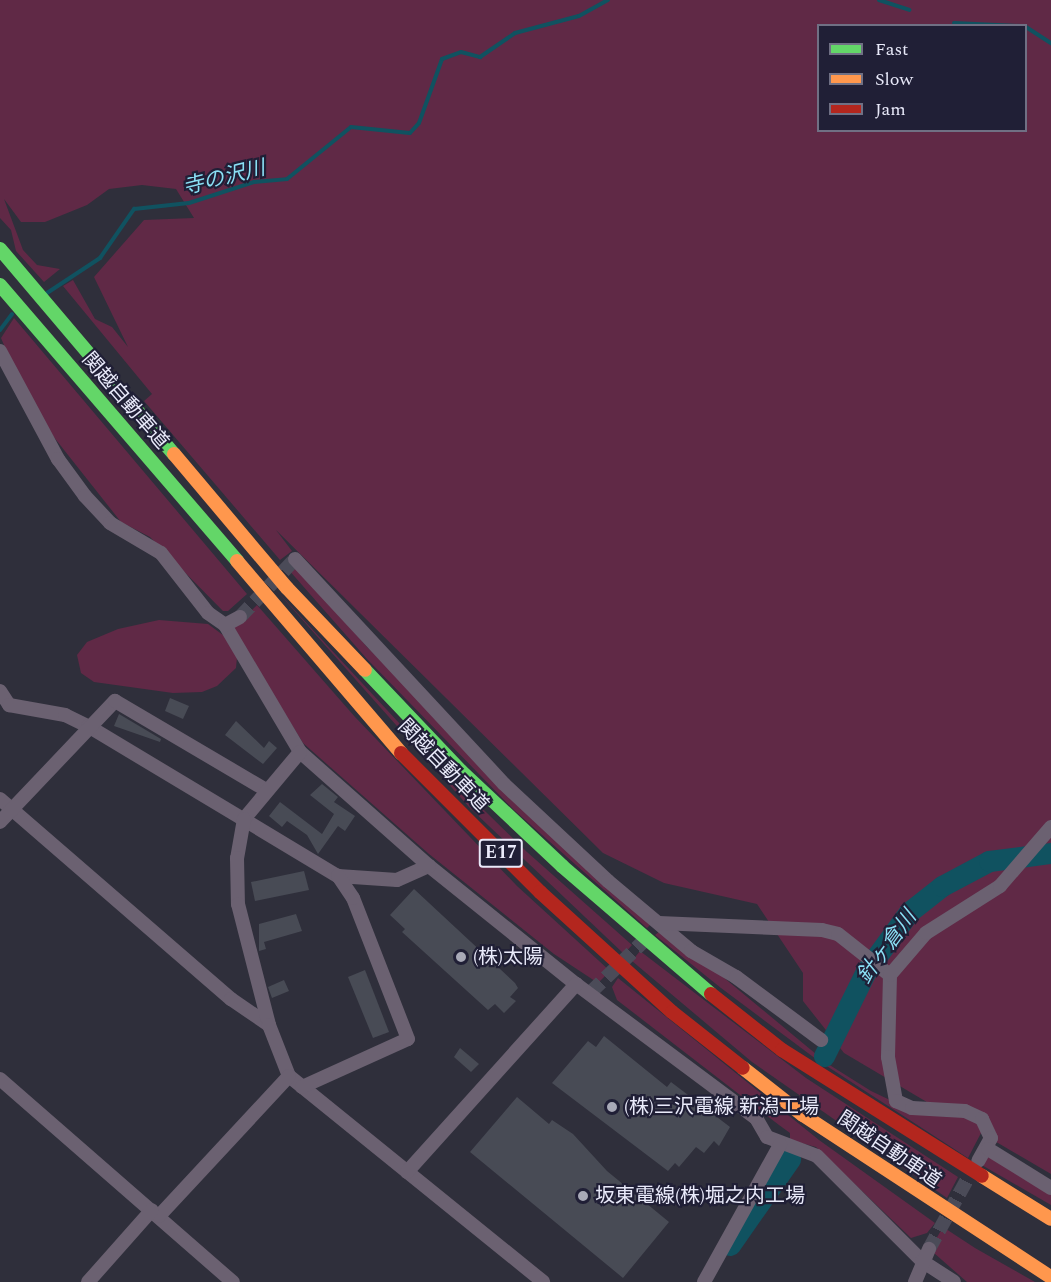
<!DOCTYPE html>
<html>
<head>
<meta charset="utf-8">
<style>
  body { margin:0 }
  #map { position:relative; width:1051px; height:1282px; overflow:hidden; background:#2f2f3b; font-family:Spectral,"Noto Sans JP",serif }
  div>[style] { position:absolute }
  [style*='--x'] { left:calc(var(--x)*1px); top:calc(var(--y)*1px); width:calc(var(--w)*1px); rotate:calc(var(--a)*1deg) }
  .green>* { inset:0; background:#602946 }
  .stream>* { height:4px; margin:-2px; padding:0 2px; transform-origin:2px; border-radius:2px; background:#105260 }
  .river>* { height:21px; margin:-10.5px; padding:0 10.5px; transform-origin:10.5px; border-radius:10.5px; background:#105260 }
  .building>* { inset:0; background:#484b55 }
  .street-tunnel>* { height:14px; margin-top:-7px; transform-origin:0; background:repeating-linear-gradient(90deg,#4b4b58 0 14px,transparent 0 21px) }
  .street>* { height:14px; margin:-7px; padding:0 7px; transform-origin:7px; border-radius:7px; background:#6b6171 }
  .fast>* { height:14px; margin:-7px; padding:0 7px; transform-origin:7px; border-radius:7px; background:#63d668 }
  .slow>* { height:14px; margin:-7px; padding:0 7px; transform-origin:7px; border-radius:7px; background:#ff974d }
  .jam>* { height:14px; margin:-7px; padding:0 7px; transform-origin:7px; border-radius:7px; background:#b3261e }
  .dots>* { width:16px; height:16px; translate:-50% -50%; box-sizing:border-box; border:3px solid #201f36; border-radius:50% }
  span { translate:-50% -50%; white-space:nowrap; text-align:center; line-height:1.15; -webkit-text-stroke:4.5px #201f36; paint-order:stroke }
  .shield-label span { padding:2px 4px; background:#201f36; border:2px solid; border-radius:4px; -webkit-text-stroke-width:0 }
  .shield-label { font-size:18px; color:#e9eafa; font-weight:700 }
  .street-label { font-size:20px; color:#e9eafa }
  .poi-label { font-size:20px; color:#e9eafa }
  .left { translate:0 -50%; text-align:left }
  .water-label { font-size:21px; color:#8adff4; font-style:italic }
  .legend { position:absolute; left:817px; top:24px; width:210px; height:108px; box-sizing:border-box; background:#201f36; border:2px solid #707084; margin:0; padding:8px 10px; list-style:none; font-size:18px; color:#e9eafa }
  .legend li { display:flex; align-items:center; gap:12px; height:30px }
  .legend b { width:30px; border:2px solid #707084 }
</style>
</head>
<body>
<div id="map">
  <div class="green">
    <i style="clip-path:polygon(evenodd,0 0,1051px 0,1051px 1174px,981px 1133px,968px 1158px,816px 1059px,721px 988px,655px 935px,664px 928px,828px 1064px,871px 1091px,911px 1110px,942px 1111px,844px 1053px,803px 1001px,803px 973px,757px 904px,664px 883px,603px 853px,276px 530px,292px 551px,280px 560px,144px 401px,152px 394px,63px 286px,73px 280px,95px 319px,112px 327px,128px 347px,94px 277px,144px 220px,194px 218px,176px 189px,142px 185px,109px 189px,87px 205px,45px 222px,21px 222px,4px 199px,23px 250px,37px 265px,60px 269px,44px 282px,16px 251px,11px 230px,0 218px,0 0,818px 26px,1026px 26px,1026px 130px,818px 130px,818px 26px)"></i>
    <i style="clip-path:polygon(14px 318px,247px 594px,228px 611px,223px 611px,150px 537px,121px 522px,53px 436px,23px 390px,1px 338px)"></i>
    <i style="clip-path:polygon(295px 563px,367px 647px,653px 922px,647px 928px,514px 810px,367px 659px,288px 569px)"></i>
    <i style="clip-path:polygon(275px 589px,437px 764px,527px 852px,632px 945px,624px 954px,469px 807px)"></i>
    <i style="clip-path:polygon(257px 605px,355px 717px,517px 886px,610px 971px,598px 983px,554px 954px,429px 854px,303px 743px,233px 629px)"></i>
    <i style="clip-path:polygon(159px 620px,208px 624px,227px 638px,237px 657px,236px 668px,217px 686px,202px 692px,173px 693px,94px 682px,81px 673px,77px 655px,87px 642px,118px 629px)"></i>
    <i style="clip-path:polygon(640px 951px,806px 1078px,958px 1177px,947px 1198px,752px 1062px,632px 961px)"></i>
    <i style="clip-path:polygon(618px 978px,819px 1140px,935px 1223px,927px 1233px,911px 1238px,816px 1147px,790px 1140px,790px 1133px,779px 1125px,617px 1000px,612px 987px)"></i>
    <i style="clip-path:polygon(989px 1152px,1051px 1190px,1051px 1205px,980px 1164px)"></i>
    <i style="clip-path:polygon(943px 1227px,975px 1248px,1035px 1282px,967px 1282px,934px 1253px,932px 1246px)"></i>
  </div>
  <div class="stream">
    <i style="--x:879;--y:0;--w:32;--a:18"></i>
    <i style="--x:954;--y:23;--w:67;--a:2.6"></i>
    <i style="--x:1026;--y:27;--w:30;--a:33"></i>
    <i style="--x:47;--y:293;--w:64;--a:-33.4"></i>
    <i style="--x:100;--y:258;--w:60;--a:-55.2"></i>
    <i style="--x:134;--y:209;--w:55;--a:-6.2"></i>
    <i style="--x:189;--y:203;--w:68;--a:-17.9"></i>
    <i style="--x:254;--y:182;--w:33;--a:-5"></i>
    <i style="--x:287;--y:179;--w:82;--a:-39.1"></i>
    <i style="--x:351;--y:127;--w:59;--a:5.8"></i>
    <i style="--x:410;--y:133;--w:13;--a:-48"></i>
    <i style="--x:419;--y:123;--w:68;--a:-70.2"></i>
    <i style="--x:442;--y:59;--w:20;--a:-20"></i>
    <i style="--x:461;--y:52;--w:20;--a:15"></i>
    <i style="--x:480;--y:57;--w:42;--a:-34.4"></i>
    <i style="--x:515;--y:33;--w:66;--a:-14.9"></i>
    <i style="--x:579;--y:16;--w:33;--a:-29"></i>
    <i style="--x:0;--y:330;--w:20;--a:-53"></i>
  </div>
  <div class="river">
    <i style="--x:824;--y:1056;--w:95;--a:-63.7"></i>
    <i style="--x:866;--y:971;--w:73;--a:-53.9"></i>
    <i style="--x:909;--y:912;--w:42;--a:-38.2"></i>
    <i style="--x:942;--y:886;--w:53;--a:-28"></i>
    <i style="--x:989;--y:861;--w:63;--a:-7.4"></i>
    <i style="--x:730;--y:1245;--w:105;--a:-55.1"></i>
  </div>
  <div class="building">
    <i style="clip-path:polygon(170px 698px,189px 706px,183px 719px,165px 711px)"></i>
    <i style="clip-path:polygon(119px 714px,161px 739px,160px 742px,114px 726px)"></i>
    <i style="clip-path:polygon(236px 721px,264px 748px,269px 741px,277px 748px,263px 764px,225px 735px)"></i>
    <i style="clip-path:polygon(322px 784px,338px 797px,334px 802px,355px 816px,345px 831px,338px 826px,318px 854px,307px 835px,287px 821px,282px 827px,269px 816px,280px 802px,322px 834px,334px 814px,310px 795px)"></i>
    <i style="clip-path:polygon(304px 871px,309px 890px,255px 901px,251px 882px)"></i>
    <i style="clip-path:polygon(414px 889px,515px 983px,518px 988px,510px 997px,516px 1001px,504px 1013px,495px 1004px,488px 1010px,402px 932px,405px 929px,390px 915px)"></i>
    <i style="clip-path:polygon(296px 914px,302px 931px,264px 942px,266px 949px,259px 951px,259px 924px)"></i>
    <i style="clip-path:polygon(365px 970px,389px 1032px,373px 1038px,348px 977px)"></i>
    <i style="clip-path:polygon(284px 980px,289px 991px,272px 998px,268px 987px)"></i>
    <i style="clip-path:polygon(604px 1036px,667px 1087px,671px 1082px,730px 1127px,719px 1146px,714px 1141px,704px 1153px,696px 1147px,679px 1167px,675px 1163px,668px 1171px,552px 1083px,588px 1041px,596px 1047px)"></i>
    <i style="clip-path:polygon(460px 1048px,479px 1064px,471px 1072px,454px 1057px)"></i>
    <i style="clip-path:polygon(517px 1097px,549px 1124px,552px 1120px,573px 1134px,607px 1171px,669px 1222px,623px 1278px,470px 1152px)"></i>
  </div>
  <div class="street-tunnel">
    <i style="--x:240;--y:617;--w:80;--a:-46.5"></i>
    <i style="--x:591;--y:992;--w:79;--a:-44"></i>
    <i style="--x:929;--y:1249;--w:96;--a:-61.3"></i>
  </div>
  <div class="street">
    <i style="--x:0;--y:351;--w:123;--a:61.8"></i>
    <i style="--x:58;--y:459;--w:46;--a:53.9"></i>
    <i style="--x:85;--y:496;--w:37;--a:47"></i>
    <i style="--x:110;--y:523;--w:59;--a:30.5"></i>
    <i style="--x:161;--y:553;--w:76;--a:51.9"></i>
    <i style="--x:208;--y:613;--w:21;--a:35"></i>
    <i style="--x:225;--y:625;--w:147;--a:59.4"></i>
    <i style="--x:295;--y:559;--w:307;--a:47.1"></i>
    <i style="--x:504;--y:784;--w:142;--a:43"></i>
    <i style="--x:608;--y:881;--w:109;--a:40.1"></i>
    <i style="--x:691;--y:951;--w:52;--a:30"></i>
    <i style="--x:736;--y:977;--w:106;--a:36.5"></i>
    <i style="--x:225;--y:625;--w:17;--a:-28"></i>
    <i style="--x:0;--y:691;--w:17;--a:57"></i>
    <i style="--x:9;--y:705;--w:57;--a:10.1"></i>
    <i style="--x:65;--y:715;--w:25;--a:26"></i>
    <i style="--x:88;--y:726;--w:292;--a:31"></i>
    <i style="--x:338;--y:876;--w:59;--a:3.9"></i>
    <i style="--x:397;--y:880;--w:35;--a:-24"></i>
    <i style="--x:429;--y:866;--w:189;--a:38.8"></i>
    <i style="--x:576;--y:984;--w:224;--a:36.7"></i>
    <i style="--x:756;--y:1118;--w:22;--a:60"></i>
    <i style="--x:767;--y:1137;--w:53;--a:20.8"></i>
    <i style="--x:817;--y:1156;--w:148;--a:45"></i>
    <i style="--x:922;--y:1261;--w:38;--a:33"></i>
    <i style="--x:0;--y:799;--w:306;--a:40.9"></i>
    <i style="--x:231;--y:999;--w:46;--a:34.4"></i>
    <i style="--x:0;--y:822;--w:167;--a:-46.5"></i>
    <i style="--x:115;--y:701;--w:175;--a:30.5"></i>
    <i style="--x:429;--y:866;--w:172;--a:-138.5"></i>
    <i style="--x:300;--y:752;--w:87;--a:129.9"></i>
    <i style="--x:244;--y:819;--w:40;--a:100"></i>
    <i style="--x:237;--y:858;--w:46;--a:88.8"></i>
    <i style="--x:238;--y:904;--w:125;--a:75.6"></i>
    <i style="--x:269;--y:1025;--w:55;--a:68.6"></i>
    <i style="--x:289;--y:1076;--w:327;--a:39"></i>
    <i style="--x:659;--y:923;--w:163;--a:2.5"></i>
    <i style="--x:822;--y:930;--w:16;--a:14"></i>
    <i style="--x:838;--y:934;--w:66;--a:38.3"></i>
    <i style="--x:890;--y:975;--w:82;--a:91.4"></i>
    <i style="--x:888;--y:1057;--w:45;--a:79.7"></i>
    <i style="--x:896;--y:1101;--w:17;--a:24"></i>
    <i style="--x:912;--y:1108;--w:53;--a:3.2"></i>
    <i style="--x:965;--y:1111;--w:19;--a:25"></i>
    <i style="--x:982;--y:1119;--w:21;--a:65"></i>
    <i style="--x:991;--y:1138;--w:26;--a:119"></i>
    <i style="--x:890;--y:975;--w:55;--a:-49.4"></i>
    <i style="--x:926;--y:933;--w:88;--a:-32.4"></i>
    <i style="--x:1000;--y:886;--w:78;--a:-49.2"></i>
    <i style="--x:0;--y:1079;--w:309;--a:41.1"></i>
    <i style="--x:302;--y:1087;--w:116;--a:-24.4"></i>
    <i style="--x:408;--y:1039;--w:151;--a:-111.3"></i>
    <i style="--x:353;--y:898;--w:27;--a:-124"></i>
    <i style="--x:988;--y:1149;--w:74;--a:31.8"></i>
    <i style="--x:407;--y:1172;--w:253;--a:-48"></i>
    <i style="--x:159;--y:1216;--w:191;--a:-47.1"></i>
    <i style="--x:88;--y:1282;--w:96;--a:-48.4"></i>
    <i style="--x:704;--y:1282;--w:157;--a:-61"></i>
    <i style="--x:915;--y:1282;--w:36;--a:-67"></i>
  </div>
  <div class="fast">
    <i style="--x:0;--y:249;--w:269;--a:49.7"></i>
    <i style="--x:0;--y:285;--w:364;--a:49.3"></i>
    <i style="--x:365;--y:670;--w:139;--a:46.5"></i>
    <i style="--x:461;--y:771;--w:139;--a:43.2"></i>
    <i style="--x:562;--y:866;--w:196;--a:40.7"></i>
  </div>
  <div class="slow">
    <i style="--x:174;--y:454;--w:175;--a:49.9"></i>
    <i style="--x:287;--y:588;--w:113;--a:46.4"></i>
    <i style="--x:237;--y:561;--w:253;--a:49.5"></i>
    <i style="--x:743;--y:1068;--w:76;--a:38.1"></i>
    <i style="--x:803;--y:1115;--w:296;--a:33.2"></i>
    <i style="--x:982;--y:1176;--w:81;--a:31.9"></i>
  </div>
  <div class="jam">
    <i style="--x:401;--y:753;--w:197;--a:45"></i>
    <i style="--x:540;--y:892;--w:178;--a:42.3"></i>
    <i style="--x:672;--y:1012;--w:90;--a:38.3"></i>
    <i style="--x:711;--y:994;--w:90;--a:38.3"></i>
    <i style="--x:782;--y:1050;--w:236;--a:32.2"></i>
  </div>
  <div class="dots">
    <i style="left:461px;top:957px;background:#a8a9b7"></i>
    <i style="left:612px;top:1107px;background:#a8a9b7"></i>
    <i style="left:583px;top:1196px;background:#a8a9b7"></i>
  </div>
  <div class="shield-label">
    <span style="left:501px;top:853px">E17</span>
  </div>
  <div class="street-label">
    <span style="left:125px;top:401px;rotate:49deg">関越自動車道</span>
    <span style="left:443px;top:766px;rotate:46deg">関越自動車道</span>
    <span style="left:889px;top:1150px;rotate:34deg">関越自動車道</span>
  </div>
  <div class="poi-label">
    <span class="left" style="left:473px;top:957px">(株)太陽</span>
    <span class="left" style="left:624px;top:1107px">(株)三沢電線 新潟工場</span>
    <span class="left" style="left:595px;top:1196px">坂東電線(株)堀之内工場</span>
  </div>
  <div class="water-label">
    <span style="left:224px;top:178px;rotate:-14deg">寺の沢川</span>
    <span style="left:887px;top:947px;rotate:-54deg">針ヶ倉川</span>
  </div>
  <ul class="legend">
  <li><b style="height:8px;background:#63d668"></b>Fast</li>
  <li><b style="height:8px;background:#ff974d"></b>Slow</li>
  <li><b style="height:8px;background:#b3261e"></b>Jam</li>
  </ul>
</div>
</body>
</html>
